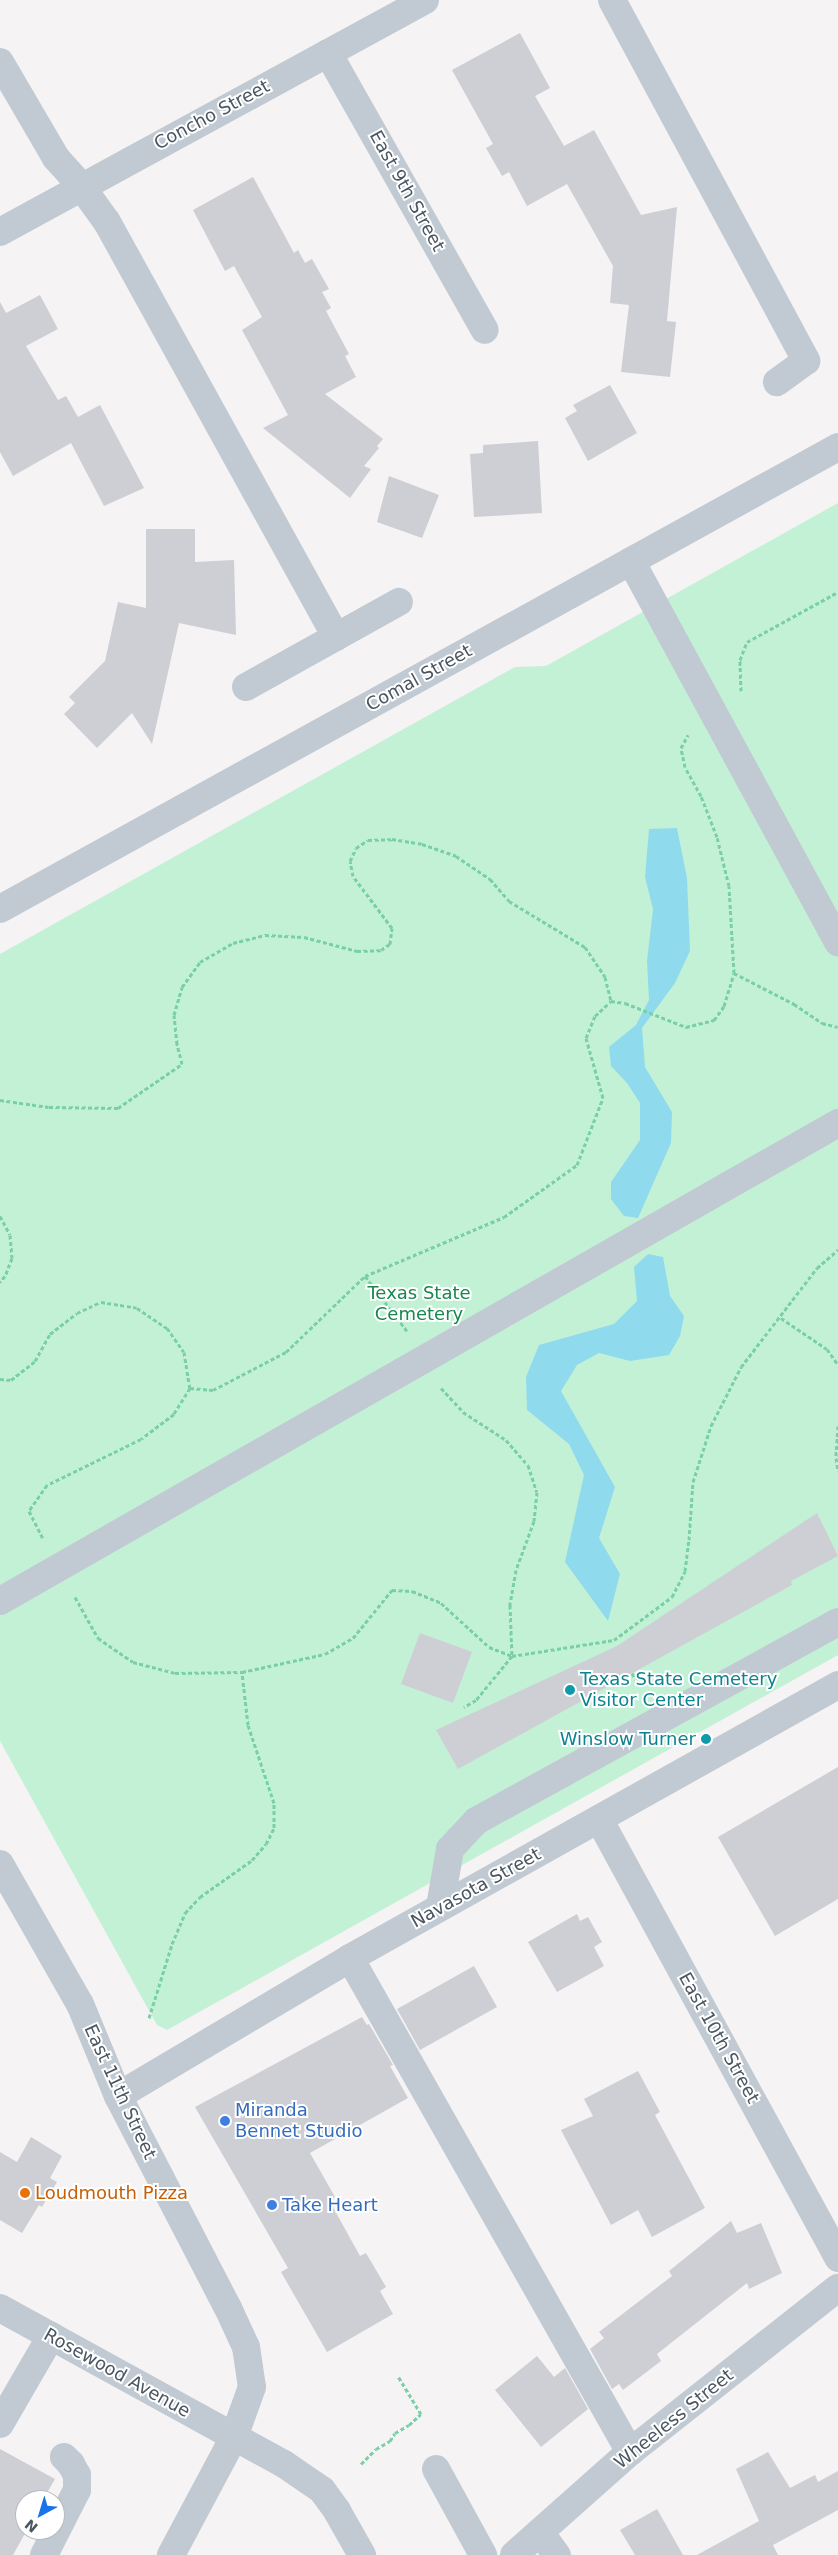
<!DOCTYPE html>
<html>
<head>
<meta charset="utf-8">
<style>
  body { margin:0 }
  #map { position:relative; width:838px; height:2555px; overflow:hidden; background:#f5f3f3; font-family:"DejaVu Sans",sans-serif }
  div>[style] { position:absolute }
  [style*='--x'] { left:calc(var(--x)*1px); top:calc(var(--y)*1px); width:calc(var(--w)*1px); rotate:calc(var(--a)*1deg) }
  .green>* { inset:0; background:#c3f1d5 }
  .water>* { inset:0; background:#90daee }
  .building>* { inset:0; background:#cdcfd5 }
  .path>* { height:3px; margin-top:-1.5px; transform-origin:0; background:repeating-linear-gradient(90deg,#7ad0a6 0 4px,transparent 0 6.5px) }
  .minor>* { height:28px; margin:-14px; padding:0 14px; transform-origin:14px; border-radius:14px; background:#c1cad2 }
  .dots>* { width:14px; height:14px; translate:-50% -50%; box-sizing:border-box; border:2px solid #fff; border-radius:50% }
  span { translate:-50% -50%; white-space:nowrap; text-align:center; line-height:1.15; -webkit-text-stroke:4px #fff; paint-order:stroke }
  .street-label { font-size:18px; color:#4a5661 }
  .park-label { font-size:18px; color:#17864f }
  .culture-label { font-size:18px; color:#0d838f }
  .left { translate:0 -50%; text-align:left }
  .right { translate:-100% -50%; text-align:right }
  .shop-label { font-size:18px; color:#366cbe }
  .food-label { font-size:18px; color:#c56008 }
  .north { position:absolute; left:15px; top:2490px; width:50px; height:50px; box-sizing:border-box; background:#fff; border:1px solid #b7bbc0; border-radius:50%; rotate:219deg; font-size:14px; font-weight:700; line-height:20px; text-align:center; color:#4a5661 }
  .north::after { content:''; display:block; margin:auto; width:18px; height:22px; background:#1a73e8; clip-path:polygon(50% 0,100% 100%,50% 72%,0 100%) }
</style>
</head>
<body>
<div id="map">
  <div class="green">
    <i style="clip-path:polygon(838px 503px,838px 1655px,167px 2030px,157px 2025px,0 1741px,0 954px,515px 667px,546px 666px)"></i>
  </div>
  <div class="water">
    <i style="clip-path:polygon(677px 828px,687px 878px,690px 951px,675px 983px,642px 1028px,645px 1067px,672px 1112px,671px 1143px,638px 1218px,624px 1216px,611px 1199px,611px 1182px,640px 1140px,640px 1103px,627px 1083px,611px 1066px,609px 1047px,636px 1025px,649px 1000px,647px 961px,653px 909px,645px 877px,649px 829px)"></i>
    <i style="clip-path:polygon(648px 1254px,663px 1257px,670px 1296px,684px 1316px,680px 1336px,669px 1355px,630px 1361px,599px 1353px,577px 1365px,561px 1391px,615px 1487px,599px 1538px,620px 1574px,608px 1621px,565px 1562px,584px 1475px,569px 1444px,527px 1410px,526px 1377px,539px 1345px,614px 1324px,637px 1301px,634px 1267px)"></i>
  </div>
  <div class="building">
    <i style="clip-path:polygon(520px 33px,550px 88px,535px 96px,564px 146px,594px 130px,641px 215px,677px 207px,667px 321px,676px 322px,670px 377px,621px 372px,629px 305px,610px 303px,613px 266px,567px 184px,527px 206px,509px 172px,502px 176px,486px 148px,493px 144px,452px 70px)"></i>
    <i style="clip-path:polygon(253px 177px,294px 253px,298px 250px,305px 263px,312px 259px,329px 289px,322px 292px,331px 308px,326px 311px,349px 354px,345px 356px,356px 377px,325px 394px,383px 439px,377px 446px,379px 448px,364px 466px,371px 469px,350px 498px,263px 428px,288px 415px,242px 330px,262px 317px,234px 266px,225px 271px,193px 210px)"></i>
    <i style="clip-path:polygon(40px 295px,58px 329px,26px 346px,58px 400px,66px 396px,78px 417px,100px 405px,144px 488px,104px 506px,71px 443px,13px 476px,0 452px,0 302px,6px 313px)"></i>
    <i style="clip-path:polygon(610px 385px,637px 433px,588px 461px,565px 418px,577px 411px,573px 405px)"></i>
    <i style="clip-path:polygon(538px 441px,542px 513px,474px 517px,470px 454px,483px 453px,483px 445px)"></i>
    <i style="clip-path:polygon(389px 476px,439px 495px,422px 538px,377px 522px)"></i>
    <i style="clip-path:polygon(146px 529px,195px 529px,195px 562px,234px 560px,236px 635px,179px 623px,152px 744px,132px 713px,97px 748px,64px 714px,75px 703px,69px 697px,105px 661px,118px 602px,146px 608px)"></i>
    <i style="clip-path:polygon(817px 1513px,838px 1556px,791px 1581px,792px 1585px,458px 1769px,436px 1730px,617px 1646px)"></i>
    <i style="clip-path:polygon(420px 1633px,472px 1652px,453px 1703px,401px 1684px)"></i>
    <i style="clip-path:polygon(838px 1767px,838px 1899px,775px 1936px,718px 1837px)"></i>
    <i style="clip-path:polygon(577px 1914px,580px 1921px,588px 1917px,602px 1942px,594px 1947px,604px 1966px,557px 1992px,528px 1942px)"></i>
    <i style="clip-path:polygon(474px 1966px,497px 2007px,420px 2050px,397px 2009px)"></i>
    <i style="clip-path:polygon(362px 2017px,367px 2025px,369px 2024px,393px 2065px,390px 2066px,408px 2098px,310px 2153px,335px 2197px,329px 2200px,360px 2256px,366px 2253px,386px 2287px,380px 2291px,393px 2314px,327px 2352px,281px 2272px,288px 2268px,195px 2107px)"></i>
    <i style="clip-path:polygon(638px 2071px,660px 2112px,655px 2115px,705px 2208px,652px 2237px,638px 2210px,611px 2225px,561px 2130px,593px 2116px,584px 2099px)"></i>
    <i style="clip-path:polygon(31px 2137px,62px 2156px,50px 2178px,57px 2182px,42px 2207px,39px 2205px,22px 2233px,0 2220px,0 2152px,17px 2162px)"></i>
    <i style="clip-path:polygon(731px 2221px,737px 2233px,761px 2223px,782px 2273px,749px 2289px,747px 2283px,657px 2354px,661px 2361px,623px 2390px,619px 2384px,612px 2389px,590px 2349px,604px 2338px,599px 2332px,672px 2276px,669px 2271px)"></i>
    <i style="clip-path:polygon(537px 2356px,554px 2377px,565px 2368px,588px 2409px,541px 2447px,495px 2390px)"></i>
    <i style="clip-path:polygon(0 2449px,55px 2479px,43px 2500px,25px 2500px,25px 2530px,27px 2530px,13px 2555px,0 2555px)"></i>
    <i style="clip-path:polygon(768px 2452px,790px 2488px,815px 2475px,818px 2482px,838px 2471px,838px 2510px,773px 2545px,778px 2555px,697px 2555px,759px 2521px,736px 2469px)"></i>
    <i style="clip-path:polygon(657px 2509px,683px 2555px,635px 2555px,620px 2530px)"></i>
  </div>
  <div class="path">
    <i style="--x:741;--y:691;--w:31;--a:-92"></i>
    <i style="--x:740;--y:660;--w:19;--a:-69"></i>
    <i style="--x:747;--y:642;--w:104;--a:-28.8"></i>
    <i style="--x:734;--y:973;--w:68;--a:27.3"></i>
    <i style="--x:794;--y:1004;--w:34;--a:34"></i>
    <i style="--x:822;--y:1023;--w:16;--a:14"></i>
    <i style="--x:0;--y:1100;--w:49;--a:8.1"></i>
    <i style="--x:49;--y:1107;--w:69;--a:0.8"></i>
    <i style="--x:118;--y:1108;--w:78;--a:-34.5"></i>
    <i style="--x:182;--y:1064;--w:21;--a:-104"></i>
    <i style="--x:177;--y:1044;--w:29;--a:-96"></i>
    <i style="--x:174;--y:1015;--w:29;--a:-74"></i>
    <i style="--x:182;--y:987;--w:31;--a:-54"></i>
    <i style="--x:200;--y:962;--w:38;--a:-30"></i>
    <i style="--x:233;--y:943;--w:33;--a:-14"></i>
    <i style="--x:265;--y:935;--w:39;--a:3"></i>
    <i style="--x:304;--y:937;--w:55;--a:14.8"></i>
    <i style="--x:357;--y:951;--w:24;--a:-2"></i>
    <i style="--x:381;--y:950;--w:11;--a:-34"></i>
    <i style="--x:390;--y:944;--w:16;--a:-83"></i>
    <i style="--x:392;--y:928;--w:65;--a:-126.9"></i>
    <i style="--x:353;--y:876;--w:15;--a:-101"></i>
    <i style="--x:350;--y:861;--w:14;--a:-65"></i>
    <i style="--x:356;--y:848;--w:14;--a:-34"></i>
    <i style="--x:368;--y:840;--w:24;--a:-2"></i>
    <i style="--x:392;--y:839;--w:30;--a:9"></i>
    <i style="--x:422;--y:844;--w:36;--a:19"></i>
    <i style="--x:456;--y:856;--w:41;--a:34.1"></i>
    <i style="--x:490;--y:879;--w:29;--a:49"></i>
    <i style="--x:509;--y:901;--w:89;--a:31.2"></i>
    <i style="--x:585;--y:947;--w:36;--a:56"></i>
    <i style="--x:605;--y:977;--w:25;--a:76"></i>
    <i style="--x:0;--y:1216;--w:21;--a:62"></i>
    <i style="--x:10;--y:1235;--w:23;--a:85"></i>
    <i style="--x:12;--y:1258;--w:19;--a:111"></i>
    <i style="--x:5;--y:1276;--w:8;--a:130"></i>
    <i style="--x:365;--y:1276;--w:69;--a:52.6"></i>
    <i style="--x:781;--y:1318;--w:55;--a:34"></i>
    <i style="--x:827;--y:1349;--w:19;--a:55"></i>
    <i style="--x:0;--y:1379;--w:11;--a:5"></i>
    <i style="--x:11;--y:1380;--w:31;--a:-38"></i>
    <i style="--x:35;--y:1361;--w:31;--a:-61"></i>
    <i style="--x:50;--y:1334;--w:34;--a:-38"></i>
    <i style="--x:77;--y:1313;--w:26;--a:-25"></i>
    <i style="--x:101;--y:1302;--w:36;--a:9"></i>
    <i style="--x:137;--y:1308;--w:36;--a:34"></i>
    <i style="--x:167;--y:1328;--w:29;--a:55"></i>
    <i style="--x:184;--y:1352;--w:36;--a:81"></i>
    <i style="--x:190;--y:1388;--w:31;--a:122"></i>
    <i style="--x:174;--y:1414;--w:41;--a:142.9"></i>
    <i style="--x:141;--y:1439;--w:105;--a:153.9"></i>
    <i style="--x:47;--y:1485;--w:32;--a:125"></i>
    <i style="--x:29;--y:1511;--w:31;--a:63"></i>
    <i style="--x:190;--y:1388;--w:23;--a:5"></i>
    <i style="--x:213;--y:1390;--w:82;--a:-27.5"></i>
    <i style="--x:286;--y:1352;--w:110;--a:-43.9"></i>
    <i style="--x:365;--y:1276;--w:151;--a:-23"></i>
    <i style="--x:504;--y:1217;--w:90;--a:-35.5"></i>
    <i style="--x:577;--y:1165;--w:72;--a:-68.8"></i>
    <i style="--x:603;--y:1098;--w:62;--a:-105.8"></i>
    <i style="--x:586;--y:1038;--w:24;--a:-68"></i>
    <i style="--x:595;--y:1016;--w:22;--a:-43"></i>
    <i style="--x:611;--y:1001;--w:14;--a:8"></i>
    <i style="--x:625;--y:1003;--w:66;--a:21.5"></i>
    <i style="--x:686;--y:1027;--w:29;--a:-14"></i>
    <i style="--x:714;--y:1020;--w:17;--a:-54"></i>
    <i style="--x:724;--y:1006;--w:34;--a:-73"></i>
    <i style="--x:734;--y:973;--w:87;--a:-93.3"></i>
    <i style="--x:729;--y:886;--w:50;--a:-103.8"></i>
    <i style="--x:717;--y:837;--w:44;--a:-111.3"></i>
    <i style="--x:701;--y:796;--w:33;--a:-119"></i>
    <i style="--x:685;--y:767;--w:19;--a:-102"></i>
    <i style="--x:681;--y:748;--w:15;--a:-62"></i>
    <i style="--x:441;--y:1388;--w:33;--a:47"></i>
    <i style="--x:463;--y:1412;--w:51;--a:33.1"></i>
    <i style="--x:506;--y:1440;--w:33;--a:49"></i>
    <i style="--x:528;--y:1465;--w:28;--a:72"></i>
    <i style="--x:537;--y:1492;--w:29;--a:96"></i>
    <i style="--x:534;--y:1521;--w:52;--a:110.2"></i>
    <i style="--x:516;--y:1570;--w:36;--a:100"></i>
    <i style="--x:510;--y:1605;--w:51;--a:87.8"></i>
    <i style="--x:512;--y:1656;--w:57;--a:129.3"></i>
    <i style="--x:476;--y:1700;--w:14;--a:150"></i>
    <i style="--x:838;--y:1426;--w:32;--a:94"></i>
    <i style="--x:836;--y:1458;--w:13;--a:81"></i>
    <i style="--x:75;--y:1597;--w:47;--a:60.7"></i>
    <i style="--x:98;--y:1638;--w:42;--a:34.4"></i>
    <i style="--x:133;--y:1662;--w:43;--a:14.7"></i>
    <i style="--x:175;--y:1673;--w:67;--a:-0.9"></i>
    <i style="--x:242;--y:1672;--w:85;--a:-12.2"></i>
    <i style="--x:325;--y:1654;--w:32;--a:-30"></i>
    <i style="--x:353;--y:1638;--w:62;--a:-50.9"></i>
    <i style="--x:392;--y:1590;--w:20;--a:3"></i>
    <i style="--x:412;--y:1591;--w:31;--a:22"></i>
    <i style="--x:441;--y:1603;--w:65;--a:42.5"></i>
    <i style="--x:489;--y:1647;--w:25;--a:21"></i>
    <i style="--x:512;--y:1656;--w:103;--a:-8.9"></i>
    <i style="--x:614;--y:1640;--w:72;--a:-36.6"></i>
    <i style="--x:672;--y:1597;--w:29;--a:-63"></i>
    <i style="--x:685;--y:1571;--w:31;--a:-83"></i>
    <i style="--x:689;--y:1540;--w:58;--a:-86.1"></i>
    <i style="--x:693;--y:1482;--w:59;--a:-72.2"></i>
    <i style="--x:711;--y:1426;--w:66;--a:-63"></i>
    <i style="--x:741;--y:1367;--w:125;--a:-52.5"></i>
    <i style="--x:817;--y:1268;--w:28;--a:-41"></i>
    <i style="--x:632;--y:1673;--w:13;--a:61"></i>
    <i style="--x:149;--y:2018;--w:77;--a:-72.7"></i>
    <i style="--x:172;--y:1944;--w:34;--a:-67"></i>
    <i style="--x:185;--y:1913;--w:22;--a:-47"></i>
    <i style="--x:200;--y:1897;--w:64;--a:-35.4"></i>
    <i style="--x:252;--y:1860;--w:21;--a:-49"></i>
    <i style="--x:266;--y:1844;--w:18;--a:-63"></i>
    <i style="--x:274;--y:1828;--w:25;--a:-90"></i>
    <i style="--x:274;--y:1803;--w:82;--a:-108.4"></i>
    <i style="--x:248;--y:1725;--w:53;--a:-96.5"></i>
    <i style="--x:361;--y:2464;--w:21;--a:-45"></i>
    <i style="--x:376;--y:2449;--w:16;--a:-30"></i>
    <i style="--x:390;--y:2441;--w:9;--a:-58"></i>
    <i style="--x:395;--y:2433;--w:16;--a:-30"></i>
    <i style="--x:409;--y:2425;--w:16;--a:-43"></i>
    <i style="--x:421;--y:2414;--w:44;--a:-121.2"></i>
  </div>
  <div class="minor">
    <i style="--x:612;--y:0;--w:410;--a:61.7"></i>
    <i style="--x:806;--y:361;--w:36;--a:144"></i>
    <i style="--x:328;--y:53;--w:318;--a:60.5"></i>
    <i style="--x:0;--y:62;--w:111;--a:59.7"></i>
    <i style="--x:56;--y:158;--w:38;--a:48"></i>
    <i style="--x:81;--y:186;--w:44;--a:54.2"></i>
    <i style="--x:107;--y:222;--w:474;--a:61.1"></i>
    <i style="--x:0;--y:232;--w:484;--a:-28.6"></i>
    <i style="--x:631;--y:561;--w:434;--a:61.5"></i>
    <i style="--x:246;--y:687;--w:175;--a:-29.1"></i>
    <i style="--x:0;--y:909;--w:957;--a:-28.87"></i>
    <i style="--x:0;--y:1601;--w:965;--a:-29.7"></i>
    <i style="--x:599;--y:1819;--w:500;--a:61.4"></i>
    <i style="--x:0;--y:1864;--w:161;--a:60.3"></i>
    <i style="--x:80;--y:2004;--w:100;--a:67.6"></i>
    <i style="--x:118;--y:2096;--w:239;--a:62.6"></i>
    <i style="--x:228;--y:2308;--w:43;--a:65.2"></i>
    <i style="--x:246;--y:2347;--w:40;--a:81.5"></i>
    <i style="--x:252;--y:2387;--w:53;--a:109.8"></i>
    <i style="--x:234;--y:2437;--w:134;--a:118.1"></i>
    <i style="--x:440;--y:1907;--w:59;--a:-80.2"></i>
    <i style="--x:450;--y:1849;--w:38;--a:-47"></i>
    <i style="--x:476;--y:1821;--w:413;--a:-28.8"></i>
    <i style="--x:350;--y:1958;--w:568;--a:60.46"></i>
    <i style="--x:118;--y:2096;--w:270;--a:-30.7"></i>
    <i style="--x:350;--y:1958;--w:559;--a:-29.22"></i>
    <i style="--x:0;--y:2308;--w:324;--a:28.8"></i>
    <i style="--x:284;--y:2464;--w:46;--a:34.4"></i>
    <i style="--x:322;--y:2490;--w:26;--a:54"></i>
    <i style="--x:337;--y:2511;--w:51;--a:60.4"></i>
    <i style="--x:0;--y:2424;--w:102;--a:-59.9"></i>
    <i style="--x:436;--y:2469;--w:98;--a:61.3"></i>
    <i style="--x:540;--y:2532;--w:29;--a:54"></i>
    <i style="--x:44;--y:2555;--w:73;--a:-63.1"></i>
    <i style="--x:77;--y:2490;--w:15;--a:-90"></i>
    <i style="--x:77;--y:2475;--w:13;--a:-119"></i>
    <i style="--x:71;--y:2464;--w:10;--a:-135"></i>
    <i style="--x:514;--y:2555;--w:155;--a:-41.6"></i>
    <i style="--x:630;--y:2452;--w:265;--a:-38.3"></i>
  </div>
  <div class="dots">
    <i style="left:570px;top:1690px;background:#0f9aa8"></i>
    <i style="left:706px;top:1739px;background:#0f9aa8"></i>
    <i style="left:225px;top:2121px;background:#3f7fe0"></i>
    <i style="left:25px;top:2193px;background:#e8710a"></i>
    <i style="left:272px;top:2205px;background:#3f7fe0"></i>
  </div>
  <div class="street-label">
    <span style="left:212px;top:115px;rotate:-28deg">Concho Street</span>
    <span style="left:407px;top:191px;rotate:61deg">East 9th Street</span>
    <span style="left:419px;top:678px;rotate:-29deg">Comal Street</span>
    <span style="left:476px;top:1888px;rotate:-29deg">Navasota Street</span>
    <span style="left:719px;top:2038px;rotate:61deg">East 10th Street</span>
    <span style="left:120px;top:2092px;rotate:65deg">East 11th Street</span>
    <span style="left:117px;top:2373px;rotate:29deg">Rosewood Avenue</span>
    <span style="left:674px;top:2419px;rotate:-39deg">Wheeless Street</span>
  </div>
  <div class="park-label">
    <span style="left:419px;top:1304px">Texas State<br>Cemetery</span>
  </div>
  <div class="culture-label">
    <span class="left" style="left:580px;top:1690px">Texas State Cemetery<br>Visitor Center</span>
    <span class="right" style="left:696px;top:1739px">Winslow Turner</span>
  </div>
  <div class="shop-label">
    <span class="left" style="left:235px;top:2121px">Miranda<br>Bennet Studio</span>
    <span class="left" style="left:282px;top:2205px">Take Heart</span>
  </div>
  <div class="food-label">
    <span class="left" style="left:35px;top:2193px">Loudmouth Pizza</span>
  </div>
  <div class="north">N</div>
</div>
</body>
</html>
